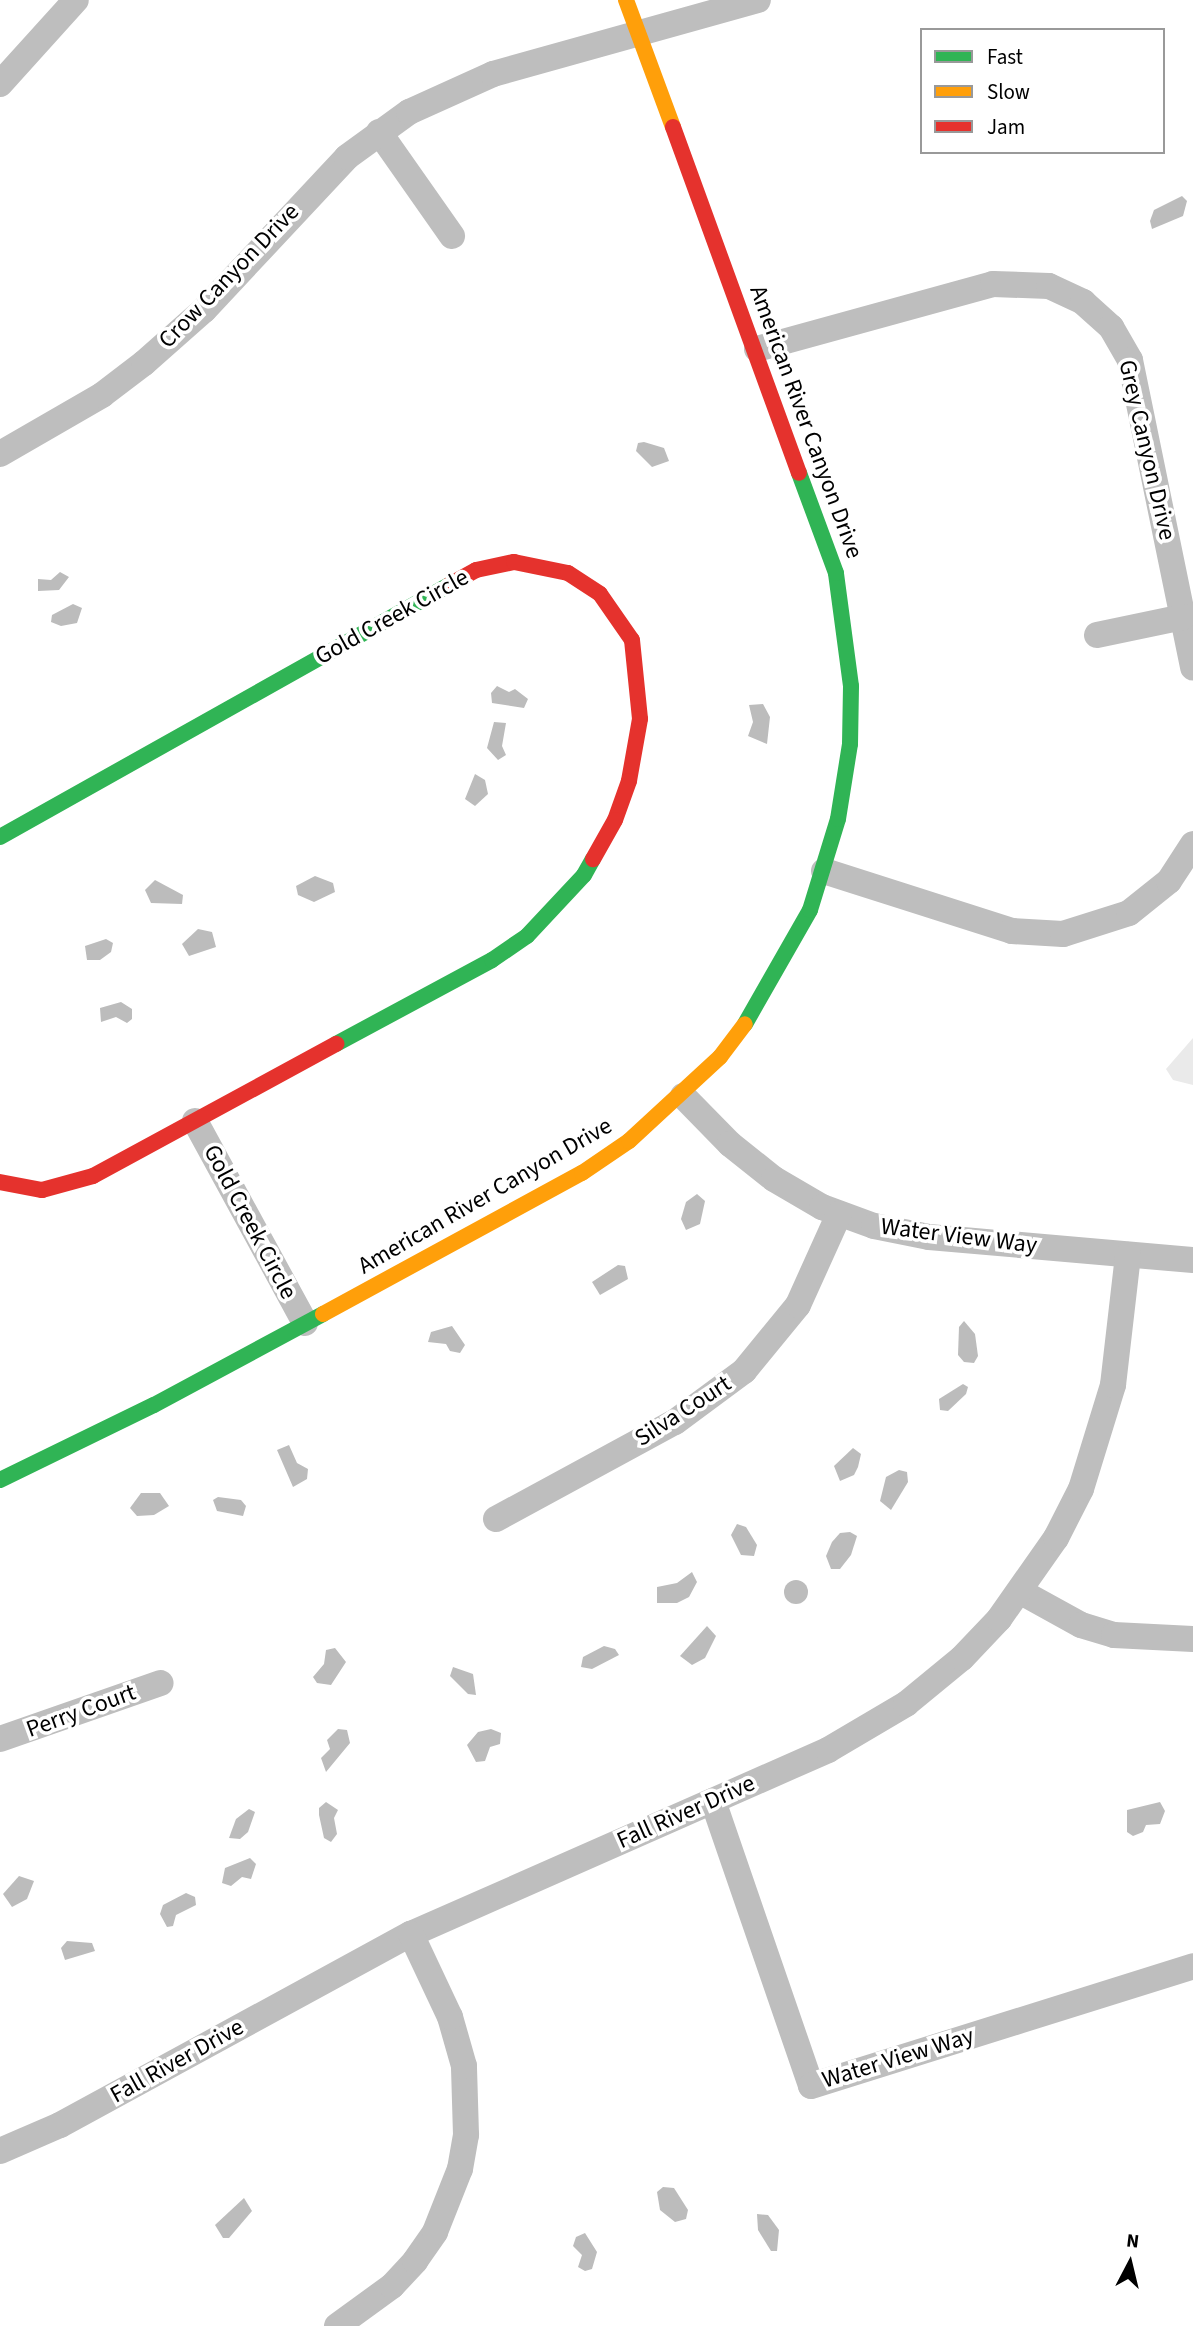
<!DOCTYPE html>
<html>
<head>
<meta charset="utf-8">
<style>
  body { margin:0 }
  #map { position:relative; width:1193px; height:2326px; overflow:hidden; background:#fff; font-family:"Source Sans 3",sans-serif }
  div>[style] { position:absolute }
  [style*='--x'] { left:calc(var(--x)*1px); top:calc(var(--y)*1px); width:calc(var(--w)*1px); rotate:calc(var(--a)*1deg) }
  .green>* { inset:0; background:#eaeaea }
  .water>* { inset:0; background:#bcbcbc }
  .round { border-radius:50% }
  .street>* { height:26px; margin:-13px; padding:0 13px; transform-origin:13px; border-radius:13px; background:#bebebe }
  .fast>* { height:16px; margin:-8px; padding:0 8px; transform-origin:8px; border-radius:8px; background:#30b455 }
  .slow>* { height:16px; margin:-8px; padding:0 8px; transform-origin:8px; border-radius:8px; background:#ff9f0a }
  .jam>* { height:16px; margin:-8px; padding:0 8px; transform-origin:8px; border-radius:8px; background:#e5322d }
  span { translate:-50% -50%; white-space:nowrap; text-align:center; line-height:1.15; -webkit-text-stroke:7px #fff; paint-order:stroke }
  .street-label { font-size:24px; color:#000 }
  .legend { position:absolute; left:920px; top:28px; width:245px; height:126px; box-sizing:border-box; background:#fff; border:2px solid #999; margin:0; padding:9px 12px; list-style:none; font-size:21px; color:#000 }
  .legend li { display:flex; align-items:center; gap:14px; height:35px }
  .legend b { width:35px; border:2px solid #999 }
  .north { position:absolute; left:1095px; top:2228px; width:70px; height:70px; -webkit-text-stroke:5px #fff; paint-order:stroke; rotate:7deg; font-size:19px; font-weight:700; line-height:28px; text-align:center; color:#000 }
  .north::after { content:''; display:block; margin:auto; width:24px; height:32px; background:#000; clip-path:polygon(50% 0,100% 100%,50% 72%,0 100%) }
</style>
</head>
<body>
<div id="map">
  <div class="green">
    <i style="clip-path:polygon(1193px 1038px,1193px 1085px,1173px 1080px,1166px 1069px)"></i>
  </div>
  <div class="water">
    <i style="clip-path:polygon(1182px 196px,1187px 201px,1183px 216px,1152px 229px,1150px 221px,1154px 210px)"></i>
    <i style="clip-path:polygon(644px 442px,664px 448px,669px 461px,652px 467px,636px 451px,638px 443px)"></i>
    <i style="clip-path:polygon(60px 572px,69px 577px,59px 590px,38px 591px,38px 579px,51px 580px)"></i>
    <i style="clip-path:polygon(73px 604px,82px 608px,77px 623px,61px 626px,51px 622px,52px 615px)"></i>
    <i style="clip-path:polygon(497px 686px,509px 692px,515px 689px,528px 699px,524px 708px,492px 703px,491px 693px)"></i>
    <i style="clip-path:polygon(763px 704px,770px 717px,767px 744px,748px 736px,753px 722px,749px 705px)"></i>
    <i style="clip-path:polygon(494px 722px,506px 723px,502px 746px,506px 755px,498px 760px,487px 748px)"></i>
    <i style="clip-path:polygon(475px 774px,485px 780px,488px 794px,475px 806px,465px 799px)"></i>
    <i style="clip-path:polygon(315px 876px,333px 883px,335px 892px,314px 902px,298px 895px,296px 886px)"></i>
    <i style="clip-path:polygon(155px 880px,183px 895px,182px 904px,151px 903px,145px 890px)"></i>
    <i style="clip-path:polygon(198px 929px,212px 932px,216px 947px,189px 956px,182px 944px)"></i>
    <i style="clip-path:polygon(106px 939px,113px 943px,111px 952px,100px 960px,87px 960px,85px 946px)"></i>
    <i style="clip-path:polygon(121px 1002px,132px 1009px,132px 1019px,127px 1023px,116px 1017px,101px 1022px,100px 1008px)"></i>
    <i style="clip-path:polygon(697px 1194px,705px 1201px,700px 1224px,686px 1230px,681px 1219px,686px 1202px)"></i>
    <i style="clip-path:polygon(618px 1265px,625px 1266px,628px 1279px,600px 1295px,592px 1282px)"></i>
    <i style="clip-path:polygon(964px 1321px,975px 1334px,978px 1356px,974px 1363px,964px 1362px,958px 1355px,959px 1327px)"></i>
    <i style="clip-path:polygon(452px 1326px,465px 1345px,460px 1353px,450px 1351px,446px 1344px,428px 1342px,431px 1332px)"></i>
    <i style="clip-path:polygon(963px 1384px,968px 1387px,966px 1394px,948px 1411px,940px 1410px,939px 1399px)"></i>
    <i style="clip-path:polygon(289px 1445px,297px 1463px,308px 1469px,307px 1479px,293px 1487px,277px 1450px)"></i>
    <i style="clip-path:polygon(853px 1448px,861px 1454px,858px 1467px,854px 1475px,840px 1481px,834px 1466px)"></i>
    <i style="clip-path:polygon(899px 1470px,907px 1472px,908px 1482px,891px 1510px,880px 1501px,886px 1477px)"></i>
    <i style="clip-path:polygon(141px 1493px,160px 1493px,169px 1506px,154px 1515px,137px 1516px,130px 1508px)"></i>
    <i style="clip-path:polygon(218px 1497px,241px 1500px,246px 1506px,243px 1516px,217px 1511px,213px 1500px)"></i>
    <i style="clip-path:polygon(737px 1524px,746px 1527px,757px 1545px,754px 1556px,741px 1555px,731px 1535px)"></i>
    <i style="clip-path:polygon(850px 1532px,857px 1536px,851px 1555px,840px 1569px,831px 1569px,826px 1556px,832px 1542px,840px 1533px)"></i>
    <i style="clip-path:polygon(692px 1572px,697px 1582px,689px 1597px,677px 1603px,657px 1603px,657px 1587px,677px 1583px)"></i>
    <i class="round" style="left:784px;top:1580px;width:24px;height:24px"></i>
    <i style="clip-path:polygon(707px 1626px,716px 1636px,705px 1658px,692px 1665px,680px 1656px)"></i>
    <i style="clip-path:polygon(604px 1646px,615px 1649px,619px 1655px,592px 1669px,581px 1667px,583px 1657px)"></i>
    <i style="clip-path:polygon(335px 1648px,346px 1662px,331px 1685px,317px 1683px,313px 1677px,324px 1664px,326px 1650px)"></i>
    <i style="clip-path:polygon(453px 1667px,473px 1674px,476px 1695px,468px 1694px,450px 1676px)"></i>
    <i style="clip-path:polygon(338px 1729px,347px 1730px,350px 1743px,326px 1772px,321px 1758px,330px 1749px,327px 1740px)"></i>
    <i style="clip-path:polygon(491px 1729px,501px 1733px,500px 1744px,490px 1747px,485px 1761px,476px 1762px,467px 1745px,478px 1732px)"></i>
    <i style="clip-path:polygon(326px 1802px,338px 1810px,334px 1818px,337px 1834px,331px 1842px,324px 1838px,319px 1815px,319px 1808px)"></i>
    <i style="clip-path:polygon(1160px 1802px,1165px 1811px,1160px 1824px,1146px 1825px,1143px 1832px,1133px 1836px,1127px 1832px,1127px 1810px)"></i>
    <i style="clip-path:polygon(249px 1809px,255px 1812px,248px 1832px,240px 1839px,229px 1838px,236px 1819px)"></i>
    <i style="clip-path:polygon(250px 1858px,256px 1864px,251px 1879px,242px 1877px,231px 1886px,222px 1883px,225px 1868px)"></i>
    <i style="clip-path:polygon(19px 1876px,34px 1881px,27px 1899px,12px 1907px,3px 1894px)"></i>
    <i style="clip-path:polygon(186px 1893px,195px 1897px,196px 1905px,176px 1915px,173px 1926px,167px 1927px,160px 1914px,163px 1905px)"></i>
    <i style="clip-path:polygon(67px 1941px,92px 1943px,95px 1951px,65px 1960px,61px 1948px)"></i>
    <i style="clip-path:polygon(663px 2187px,674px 2188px,688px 2210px,686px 2219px,675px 2222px,660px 2210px,657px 2192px)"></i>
    <i style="clip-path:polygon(244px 2198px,252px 2211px,229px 2238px,223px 2238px,215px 2225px)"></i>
    <i style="clip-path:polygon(757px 2214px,768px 2215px,779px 2230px,777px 2251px,771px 2251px,758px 2230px)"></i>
    <i style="clip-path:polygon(585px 2233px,597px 2252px,592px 2269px,585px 2271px,578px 2267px,582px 2255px,573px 2246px,576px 2237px)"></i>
  </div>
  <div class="street">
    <i style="--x:0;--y:84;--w:113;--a:-47.9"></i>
    <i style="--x:379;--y:132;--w:127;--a:54.9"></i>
    <i style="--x:757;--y:349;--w:245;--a:-15.4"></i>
    <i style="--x:993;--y:284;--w:56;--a:2"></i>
    <i style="--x:1049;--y:286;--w:38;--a:25"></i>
    <i style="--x:1083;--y:302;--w:38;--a:42"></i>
    <i style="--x:1111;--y:327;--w:38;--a:60"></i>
    <i style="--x:1130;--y:360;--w:314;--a:78.4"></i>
    <i style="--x:0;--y:454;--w:118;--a:-30"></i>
    <i style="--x:102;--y:395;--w:53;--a:-37.3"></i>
    <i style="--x:144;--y:363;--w:80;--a:-41.5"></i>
    <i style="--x:204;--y:310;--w:209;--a:-46.9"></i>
    <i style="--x:347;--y:157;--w:77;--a:-36"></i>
    <i style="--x:409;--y:112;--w:92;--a:-24.3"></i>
    <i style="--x:493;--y:74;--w:275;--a:-15.6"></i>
    <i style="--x:1097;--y:635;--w:88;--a:-11.8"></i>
    <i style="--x:824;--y:871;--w:197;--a:17.7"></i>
    <i style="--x:1012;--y:931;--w:51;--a:3.4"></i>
    <i style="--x:1063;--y:934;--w:69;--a:-17.7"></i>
    <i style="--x:1129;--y:913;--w:51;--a:-38.7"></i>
    <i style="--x:1169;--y:881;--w:44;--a:-57"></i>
    <i style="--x:683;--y:1096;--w:67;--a:45.6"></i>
    <i style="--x:730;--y:1144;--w:56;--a:38.5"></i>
    <i style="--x:774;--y:1179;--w:56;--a:30.3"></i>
    <i style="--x:822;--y:1207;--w:55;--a:20.1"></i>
    <i style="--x:874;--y:1226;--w:56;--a:11.3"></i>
    <i style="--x:929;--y:1237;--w:265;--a:5"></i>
    <i style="--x:195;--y:1121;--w:230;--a:61.4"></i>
    <i style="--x:496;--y:1519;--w:204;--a:-28.5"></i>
    <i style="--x:675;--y:1422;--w:86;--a:-36.5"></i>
    <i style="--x:744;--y:1371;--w:85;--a:-50.7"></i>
    <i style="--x:798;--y:1305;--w:100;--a:-65.7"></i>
    <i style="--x:1021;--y:1592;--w:68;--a:28.8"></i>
    <i style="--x:1081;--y:1625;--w:34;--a:17"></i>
    <i style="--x:1114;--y:1635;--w:79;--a:2.9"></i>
    <i style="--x:0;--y:1739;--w:170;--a:-19.2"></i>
    <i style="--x:713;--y:1801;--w:301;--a:71"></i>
    <i style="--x:811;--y:2086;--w:400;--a:-17.4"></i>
    <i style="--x:0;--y:2151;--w:65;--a:-23.4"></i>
    <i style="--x:60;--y:2125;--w:400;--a:-28.6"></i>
    <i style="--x:411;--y:1934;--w:456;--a:-23.8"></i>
    <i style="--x:828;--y:1750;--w:91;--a:-30.5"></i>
    <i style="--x:906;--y:1704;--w:72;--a:-39.4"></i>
    <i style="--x:962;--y:1658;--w:54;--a:-46.5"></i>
    <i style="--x:999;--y:1619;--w:99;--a:-54.9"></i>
    <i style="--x:1056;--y:1538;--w:55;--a:-63"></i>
    <i style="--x:1081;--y:1489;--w:109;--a:-72.9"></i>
    <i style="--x:1113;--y:1385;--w:131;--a:-83.4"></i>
    <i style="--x:337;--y:2326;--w:68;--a:-36"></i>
    <i style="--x:392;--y:2286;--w:34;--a:-47"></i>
    <i style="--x:415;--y:2261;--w:35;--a:-55"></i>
    <i style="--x:435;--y:2232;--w:68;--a:-68.4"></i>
    <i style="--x:460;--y:2169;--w:35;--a:-80"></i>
    <i style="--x:466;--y:2135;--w:69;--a:-91.7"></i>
    <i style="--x:464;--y:2066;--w:51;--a:-105.9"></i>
    <i style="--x:450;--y:2017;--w:92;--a:-115.2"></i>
  </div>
  <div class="fast">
    <i style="--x:0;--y:837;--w:515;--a:-29.3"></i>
    <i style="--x:745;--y:1024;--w:131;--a:-60.3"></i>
    <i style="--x:810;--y:910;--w:95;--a:-72.9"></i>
    <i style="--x:838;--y:819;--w:76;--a:-80.9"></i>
    <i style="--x:850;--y:744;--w:58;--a:-89"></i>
    <i style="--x:851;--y:686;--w:114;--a:-97.6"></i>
    <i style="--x:836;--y:573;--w:107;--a:-110.3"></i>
    <i style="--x:336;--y:1044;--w:177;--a:-28.3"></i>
    <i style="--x:492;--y:960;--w:42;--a:-34.4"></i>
    <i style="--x:527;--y:936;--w:83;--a:-46.9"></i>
    <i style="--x:584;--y:875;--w:18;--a:-61"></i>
    <i style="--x:0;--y:1480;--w:171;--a:-26"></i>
    <i style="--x:154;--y:1405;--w:192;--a:-28.3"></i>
  </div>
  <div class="slow">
    <i style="--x:626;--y:0;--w:135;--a:69.7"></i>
    <i style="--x:323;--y:1314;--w:295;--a:-28.6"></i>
    <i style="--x:582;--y:1173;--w:57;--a:-34.2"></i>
    <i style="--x:629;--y:1141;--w:124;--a:-42.7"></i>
    <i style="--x:720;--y:1057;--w:41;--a:-52.9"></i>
  </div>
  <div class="jam">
    <i style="--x:673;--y:127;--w:368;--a:70"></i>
    <i style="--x:449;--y:585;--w:31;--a:-29"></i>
    <i style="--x:476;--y:570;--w:39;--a:-12"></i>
    <i style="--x:514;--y:562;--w:55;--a:11.5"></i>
    <i style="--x:568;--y:573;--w:38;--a:33"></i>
    <i style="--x:600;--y:594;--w:56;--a:55.2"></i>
    <i style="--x:632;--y:640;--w:79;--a:84.2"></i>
    <i style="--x:640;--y:719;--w:63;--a:100.1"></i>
    <i style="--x:629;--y:781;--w:41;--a:109.7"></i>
    <i style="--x:615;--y:820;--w:45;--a:119.4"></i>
    <i style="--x:0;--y:1182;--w:43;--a:10.8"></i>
    <i style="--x:42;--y:1190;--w:53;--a:-15.4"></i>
    <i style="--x:93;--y:1176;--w:277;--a:-28.5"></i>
  </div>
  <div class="street-label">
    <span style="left:229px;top:276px;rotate:-46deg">Crow Canyon Drive</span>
    <span style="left:806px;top:422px;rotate:70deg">American River Canyon Drive</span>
    <span style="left:1147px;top:450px;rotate:77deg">Grey Canyon Drive</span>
    <span style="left:392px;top:617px;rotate:-29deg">Gold Creek Circle</span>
    <span style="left:485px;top:1196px;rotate:-30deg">American River Canyon Drive</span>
    <span style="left:250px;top:1222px;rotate:62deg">Gold Creek Circle</span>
    <span style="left:959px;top:1236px;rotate:7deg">Water View Way</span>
    <span style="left:683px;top:1411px;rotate:-33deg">Silva Court</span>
    <span style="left:81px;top:1711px;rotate:-20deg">Perry Court</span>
    <span style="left:686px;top:1812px;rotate:-24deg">Fall River Drive</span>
    <span style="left:898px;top:2058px;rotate:-17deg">Water View Way</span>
    <span style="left:177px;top:2061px;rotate:-29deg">Fall River Drive</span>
  </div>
  <ul class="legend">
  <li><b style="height:9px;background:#30b455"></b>Fast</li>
  <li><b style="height:9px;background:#ff9f0a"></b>Slow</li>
  <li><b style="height:9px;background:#e5322d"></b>Jam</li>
  </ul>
  <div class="north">N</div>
</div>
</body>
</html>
